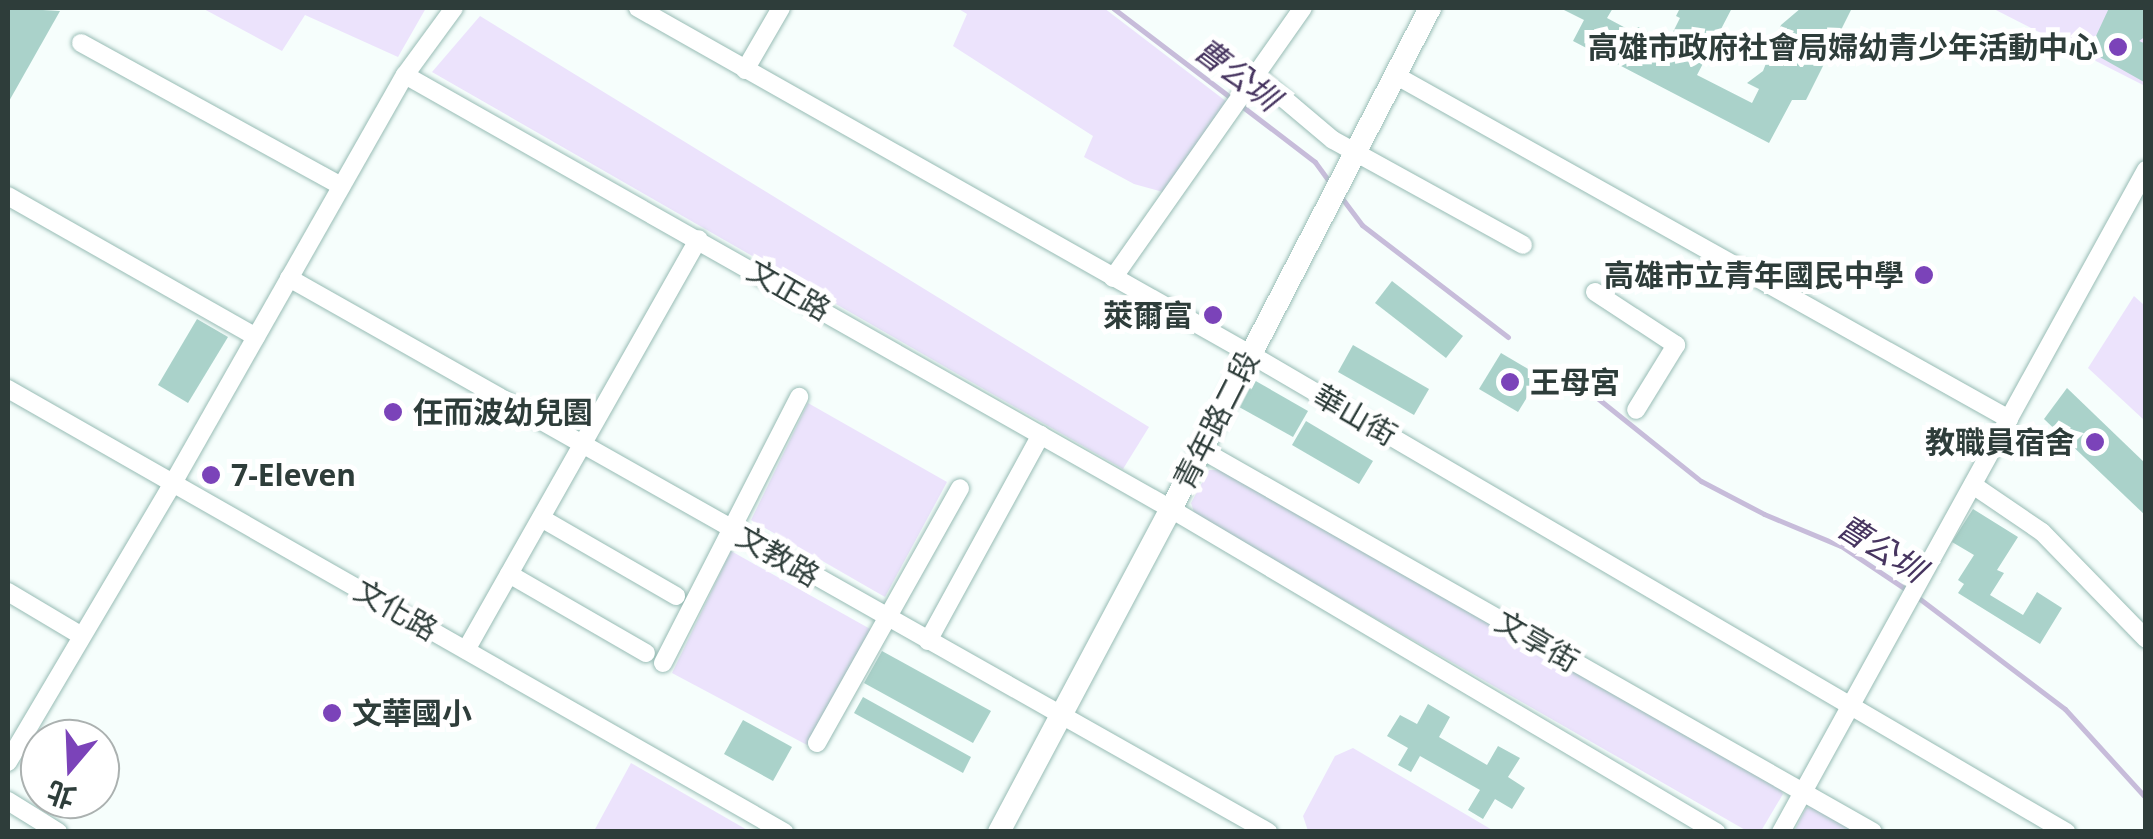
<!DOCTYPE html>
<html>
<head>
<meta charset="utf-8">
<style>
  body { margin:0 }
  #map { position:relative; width:2153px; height:839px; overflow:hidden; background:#f6fefc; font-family:"Open Sans","Noto Sans TC",sans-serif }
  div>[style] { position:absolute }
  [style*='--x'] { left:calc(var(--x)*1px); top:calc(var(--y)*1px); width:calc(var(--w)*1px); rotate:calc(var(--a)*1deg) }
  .green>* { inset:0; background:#ece3fc }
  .stream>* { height:5px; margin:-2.5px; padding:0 2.5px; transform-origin:2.5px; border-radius:2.5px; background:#c7bcda }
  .building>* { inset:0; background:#aad2ca }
  .roads { filter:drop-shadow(0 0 2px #98bcb5) drop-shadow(0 0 2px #98bcb5) }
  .street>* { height:18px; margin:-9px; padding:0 9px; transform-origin:9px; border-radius:9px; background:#fff }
  .secondary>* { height:22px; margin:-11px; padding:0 11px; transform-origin:11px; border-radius:11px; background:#fff }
  .dots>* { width:28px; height:28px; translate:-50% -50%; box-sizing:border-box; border:5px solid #fff; border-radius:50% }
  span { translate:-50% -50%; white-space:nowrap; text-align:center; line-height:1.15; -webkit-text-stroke:10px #fff; paint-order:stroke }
  .poi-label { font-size:30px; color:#2e3d3a; font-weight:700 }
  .right { translate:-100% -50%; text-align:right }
  .left { translate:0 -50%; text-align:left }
  .street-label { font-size:30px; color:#2e3d3a }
  .water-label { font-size:32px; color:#473560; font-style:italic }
  .frame { position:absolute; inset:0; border:10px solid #2e3d3a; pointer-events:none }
  .north { position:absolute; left:20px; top:719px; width:100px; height:100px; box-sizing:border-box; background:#fff; border:2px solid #abb1b0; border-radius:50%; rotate:199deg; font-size:28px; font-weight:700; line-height:40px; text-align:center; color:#2e3d3a }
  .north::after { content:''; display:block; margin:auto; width:35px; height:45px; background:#7b43b9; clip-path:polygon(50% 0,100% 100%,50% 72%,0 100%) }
</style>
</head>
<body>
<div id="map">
  <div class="green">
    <i style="clip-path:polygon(202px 8px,426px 8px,398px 57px,305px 15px,282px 51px)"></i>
    <i style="clip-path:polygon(957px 8px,1104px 8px,1227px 102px,1163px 192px,1134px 184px,1084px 157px,1093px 136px,953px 46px,967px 14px)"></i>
    <i style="clip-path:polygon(1992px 8px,2145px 8px,2145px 86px)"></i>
    <i style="clip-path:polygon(480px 16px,1149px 427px,1123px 469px,432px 72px)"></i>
    <i style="clip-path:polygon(2134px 296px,2145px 306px,2144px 420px,2088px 368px)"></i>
    <i style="clip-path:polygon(808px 403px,947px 482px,885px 597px,751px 520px)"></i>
    <i style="clip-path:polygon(1209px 470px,1222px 470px,1778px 786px,1783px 794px,1761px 831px,1747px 831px,1195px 515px,1191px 503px)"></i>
    <i style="clip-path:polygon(731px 551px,872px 630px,807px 745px,672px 673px)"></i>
    <i style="clip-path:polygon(1353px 748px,1494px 831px,1308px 831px,1303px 816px,1335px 756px)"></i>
    <i style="clip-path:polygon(631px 763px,749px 831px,594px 831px)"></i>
    <i style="clip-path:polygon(1814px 807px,1858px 832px,1794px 832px,1806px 808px)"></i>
  </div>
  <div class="stream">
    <i style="--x:1113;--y:8;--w:254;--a:37.3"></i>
    <i style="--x:1315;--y:162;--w:27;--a:54"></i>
    <i style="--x:1341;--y:197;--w:35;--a:53"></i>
    <i style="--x:1362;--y:225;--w:184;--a:37.5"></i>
    <i style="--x:1566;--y:373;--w:173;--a:38.7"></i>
    <i style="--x:1701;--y:481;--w:71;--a:27.6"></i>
    <i style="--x:1764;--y:514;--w:83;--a:22.6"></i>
    <i style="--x:1841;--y:546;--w:79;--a:33.7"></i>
    <i style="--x:1916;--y:596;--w:187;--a:37.2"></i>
    <i style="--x:2065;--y:709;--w:120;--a:47.7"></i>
  </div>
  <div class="building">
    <i style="clip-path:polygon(8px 8px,60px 11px,8px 103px)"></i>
    <i style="clip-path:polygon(1560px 8px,1613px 8px,1607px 18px,1635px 33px,1638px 27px,1668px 42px,1680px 18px,1676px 16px,1680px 8px,1732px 8px,1697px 75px,1752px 103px,1759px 89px,1747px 83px,1763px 71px,1781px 25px,1801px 8px,1852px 8px,1806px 100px,1792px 100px,1769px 143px,1573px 41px,1584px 20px)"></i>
    <i style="clip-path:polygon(2109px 8px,2146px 8px,2146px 36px,2139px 41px,2146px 44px,2144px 82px,2089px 51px)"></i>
    <i style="clip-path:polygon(1392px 281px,1463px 336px,1446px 358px,1375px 303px)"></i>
    <i style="clip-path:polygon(197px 319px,228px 337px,188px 403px,158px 385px)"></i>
    <i style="clip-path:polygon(1353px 345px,1429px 389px,1414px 415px,1338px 372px)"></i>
    <i style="clip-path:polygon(1501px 353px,1540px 376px,1518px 412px,1479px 389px)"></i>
    <i style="clip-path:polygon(1254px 380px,1308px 411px,1293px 437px,1239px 407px)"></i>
    <i style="clip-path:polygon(2067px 388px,2146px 464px,2146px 516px,2044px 419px)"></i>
    <i style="clip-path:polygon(1306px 421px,1373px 461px,1359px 484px,1292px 445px)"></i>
    <i style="clip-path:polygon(1973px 509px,2018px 537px,1997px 570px,2004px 573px,1990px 595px,2023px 615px,2037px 592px,2062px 608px,2040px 644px,1958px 593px,1964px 584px,1958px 580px,1974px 555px,1952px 542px)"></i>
    <i style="clip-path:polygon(882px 651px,991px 711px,973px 743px,864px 683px)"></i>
    <i style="clip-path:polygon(863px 697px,971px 757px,963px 773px,854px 713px)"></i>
    <i style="clip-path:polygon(1428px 704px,1450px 717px,1439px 737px,1487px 765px,1498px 746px,1520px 758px,1508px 777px,1525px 788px,1512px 809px,1495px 799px,1483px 819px,1468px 810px,1480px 790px,1420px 756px,1411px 772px,1398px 765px,1408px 748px,1387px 736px,1400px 715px,1417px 724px)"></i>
    <i style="clip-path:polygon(743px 720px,792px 747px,773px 781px,724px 754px)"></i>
  </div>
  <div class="roads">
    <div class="street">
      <i style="--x:638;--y:8;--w:703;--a:29.48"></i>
      <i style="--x:1250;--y:354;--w:946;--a:30.36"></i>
      <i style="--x:81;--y:43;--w:297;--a:28.8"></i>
      <i style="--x:745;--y:70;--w:72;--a:-59.9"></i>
      <i style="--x:405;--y:75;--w:880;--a:29.54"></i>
      <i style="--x:1171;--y:509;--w:634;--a:30.65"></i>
      <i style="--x:1395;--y:75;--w:704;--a:29.26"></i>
      <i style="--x:1257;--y:76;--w:99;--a:40.1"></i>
      <i style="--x:1333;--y:140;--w:217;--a:28.9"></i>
      <i style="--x:8;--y:196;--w:285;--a:29.6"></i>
      <i style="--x:289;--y:278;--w:1125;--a:29.5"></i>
      <i style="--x:1113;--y:278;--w:330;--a:-54.9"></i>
      <i style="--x:1595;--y:292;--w:97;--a:33.2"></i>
      <i style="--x:1676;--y:345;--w:76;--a:121.6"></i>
      <i style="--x:8;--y:389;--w:894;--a:29.72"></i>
      <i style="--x:1202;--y:450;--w:772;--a:29.65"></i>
      <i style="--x:1973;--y:485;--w:83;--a:34.3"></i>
      <i style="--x:2042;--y:532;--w:149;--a:45.8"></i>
      <i style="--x:541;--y:518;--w:156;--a:30"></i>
      <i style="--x:509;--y:574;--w:158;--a:30"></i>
      <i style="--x:8;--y:592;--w:84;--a:30.8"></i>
      <i style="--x:928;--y:641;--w:235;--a:-61.3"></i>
      <i style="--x:466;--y:650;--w:472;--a:-60.5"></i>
      <i style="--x:663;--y:663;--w:299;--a:-62.9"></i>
      <i style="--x:817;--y:743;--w:292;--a:-60.7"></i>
      <i style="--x:8;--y:762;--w:324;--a:-59.4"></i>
      <i style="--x:173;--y:483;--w:469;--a:-60.4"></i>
      <i style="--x:405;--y:75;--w:83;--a:-53.8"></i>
      <i style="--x:8;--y:801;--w:59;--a:31.8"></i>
      <i style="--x:1781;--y:832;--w:756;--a:-61.13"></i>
    </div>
    <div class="secondary">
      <i style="--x:999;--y:832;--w:366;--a:-62"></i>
      <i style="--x:1171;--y:509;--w:564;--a:-62.66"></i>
    </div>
  </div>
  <div class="dots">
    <i style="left:2118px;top:47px;background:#7b43b9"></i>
    <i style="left:1924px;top:275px;background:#7b43b9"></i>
    <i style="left:1213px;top:315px;background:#7b43b9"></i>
    <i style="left:1510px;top:382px;background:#7b43b9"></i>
    <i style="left:393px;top:412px;background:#7b43b9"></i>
    <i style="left:2095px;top:442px;background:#7b43b9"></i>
    <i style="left:211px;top:475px;background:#7b43b9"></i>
    <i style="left:332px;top:713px;background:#7b43b9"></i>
  </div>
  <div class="poi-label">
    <span class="right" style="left:2098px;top:47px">高雄市政府社會局婦幼青少年活動中心</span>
    <span class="right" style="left:1904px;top:275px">高雄市立青年國民中學</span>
    <span class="right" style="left:1193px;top:315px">萊爾富</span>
    <span class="left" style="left:1530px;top:382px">王母宮</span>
    <span class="left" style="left:413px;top:412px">任而波幼兒園</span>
    <span class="right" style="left:2075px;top:442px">教職員宿舍</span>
    <span class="left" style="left:231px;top:475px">7-Eleven</span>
    <span class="left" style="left:352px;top:713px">文華國小</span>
  </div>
  <div class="street-label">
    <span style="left:789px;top:290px;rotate:30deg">文正路</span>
    <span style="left:1355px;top:415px;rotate:30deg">華山街</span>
    <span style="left:1216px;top:420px;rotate:-63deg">青年路二段</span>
    <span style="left:778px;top:556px;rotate:30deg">文教路</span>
    <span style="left:396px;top:610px;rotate:30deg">文化路</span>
    <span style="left:1537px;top:641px;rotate:30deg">文享街</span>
  </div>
  <div class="water-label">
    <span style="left:1237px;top:74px;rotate:37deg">曹公圳</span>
    <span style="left:1881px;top:548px;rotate:32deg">曹公圳</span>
  </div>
  <div class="frame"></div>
  <div class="north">北</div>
</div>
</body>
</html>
